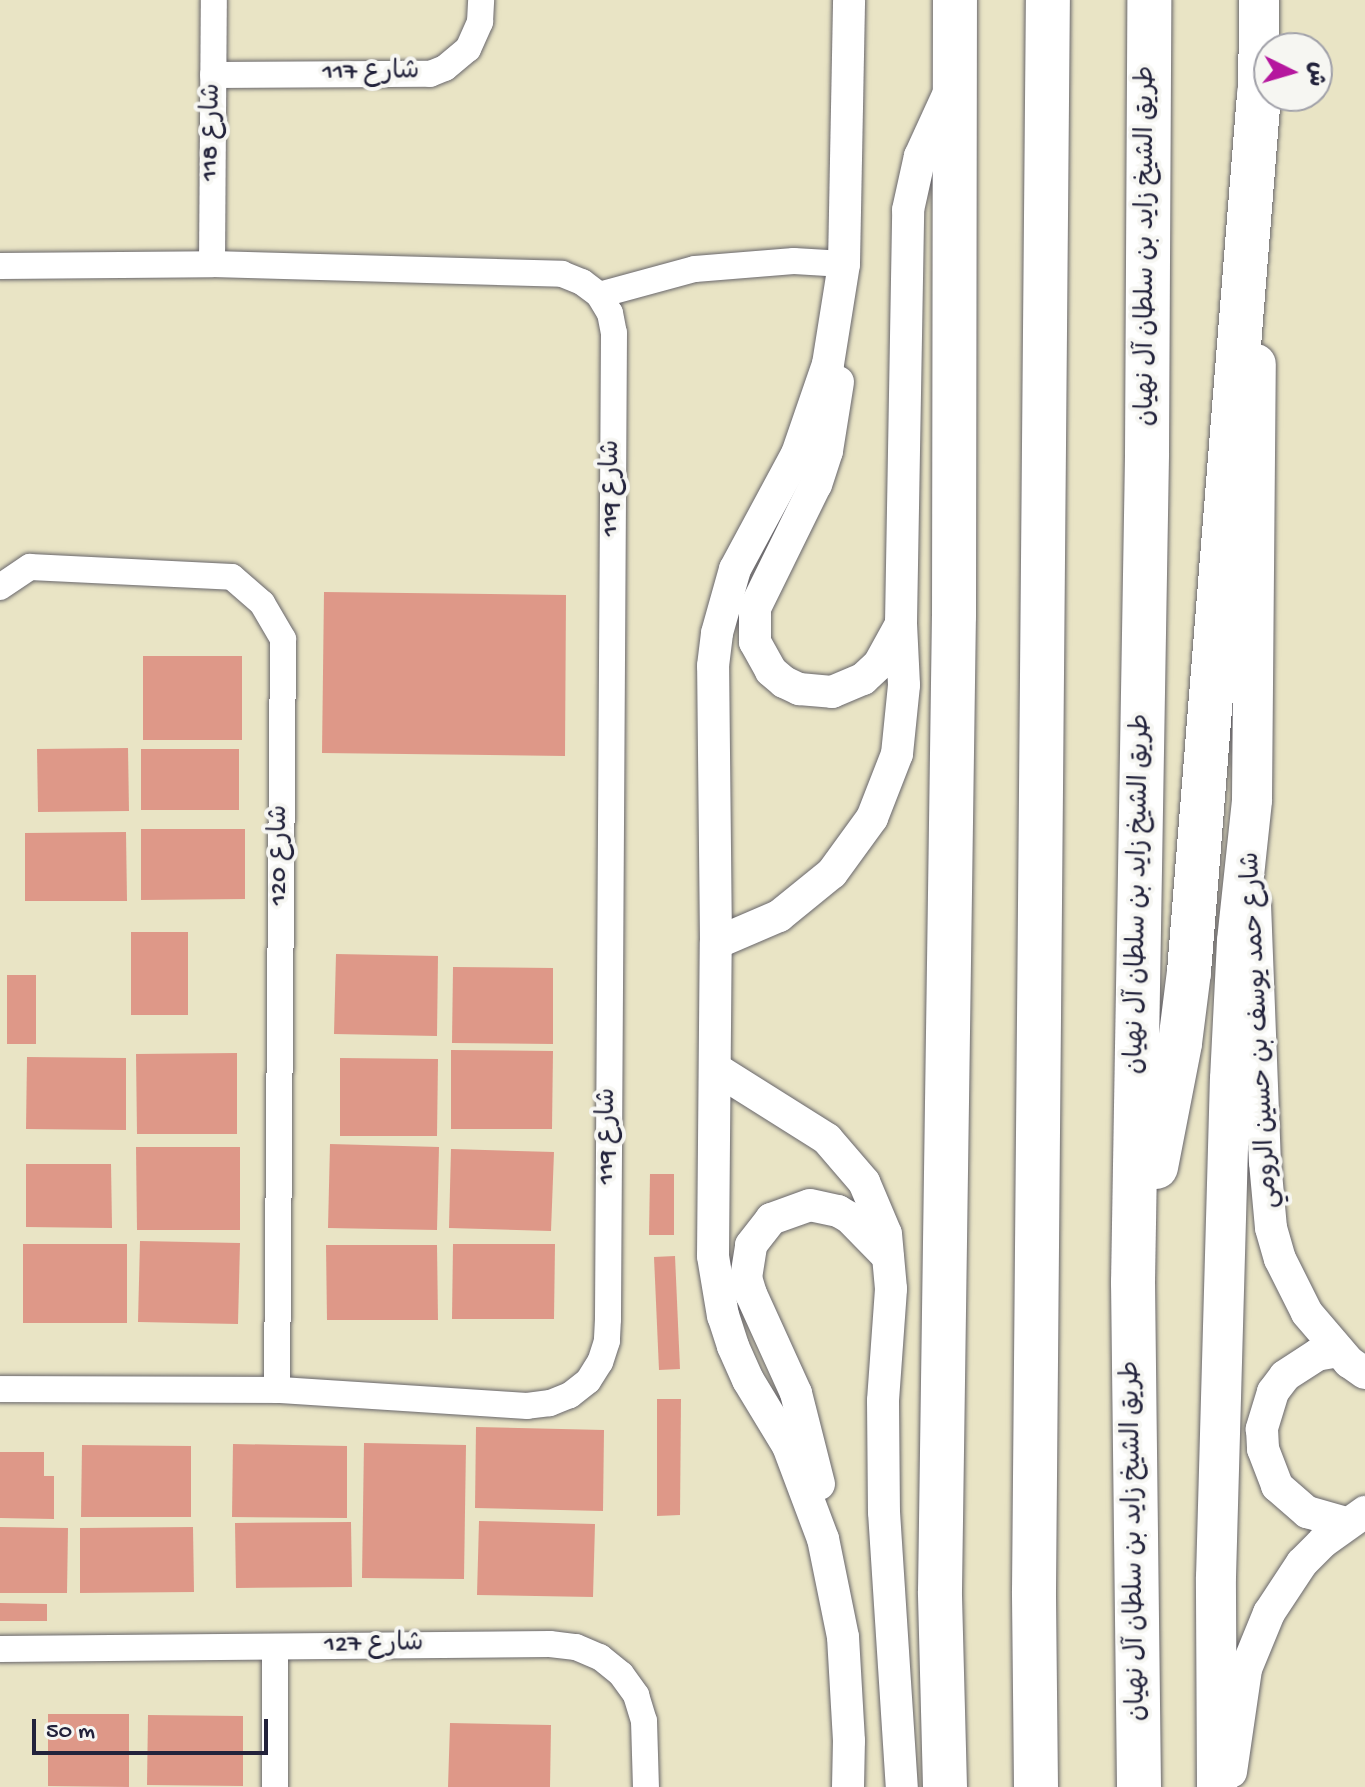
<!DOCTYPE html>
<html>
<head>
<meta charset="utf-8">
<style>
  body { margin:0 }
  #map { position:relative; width:1365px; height:1787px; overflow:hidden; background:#e9e4c5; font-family:"Gochi Hand","Playpen Sans Arabic",sans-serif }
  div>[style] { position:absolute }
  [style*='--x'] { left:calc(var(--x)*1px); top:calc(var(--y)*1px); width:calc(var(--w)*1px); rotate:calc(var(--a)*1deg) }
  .building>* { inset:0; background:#de9888 }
  .roads { filter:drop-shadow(0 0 2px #68666b) drop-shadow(0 0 2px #68666b) }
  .minor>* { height:26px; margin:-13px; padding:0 13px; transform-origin:13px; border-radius:13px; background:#fff }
  .tertiary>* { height:32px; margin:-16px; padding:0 16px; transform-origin:16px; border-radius:16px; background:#fff }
  .primary>* { height:40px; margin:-20px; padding:0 20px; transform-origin:20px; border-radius:20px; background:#fff }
  .motorway>* { height:44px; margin:-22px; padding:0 22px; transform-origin:22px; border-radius:22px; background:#fff }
  span { translate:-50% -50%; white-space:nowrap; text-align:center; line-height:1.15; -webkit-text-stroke:8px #f6f6f2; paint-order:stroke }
  .street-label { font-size:26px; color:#22223b }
  .north { position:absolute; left:1253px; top:32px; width:80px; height:80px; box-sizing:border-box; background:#f6f6f2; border:2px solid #a1a1a9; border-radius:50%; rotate:95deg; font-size:22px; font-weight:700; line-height:32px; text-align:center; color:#22223b }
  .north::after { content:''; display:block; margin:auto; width:28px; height:36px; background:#b5179e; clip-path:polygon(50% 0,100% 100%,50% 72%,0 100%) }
  .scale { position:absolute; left:32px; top:1719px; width:236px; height:36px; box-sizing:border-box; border:4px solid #22223b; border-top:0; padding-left:10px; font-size:24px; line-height:28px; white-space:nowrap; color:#22223b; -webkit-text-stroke:6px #f6f6f2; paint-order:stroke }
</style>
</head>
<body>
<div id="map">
  <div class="building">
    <i style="clip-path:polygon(324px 592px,566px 595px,565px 756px,322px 753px)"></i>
    <i style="clip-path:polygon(143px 656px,242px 656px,242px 740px,143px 740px)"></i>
    <i style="clip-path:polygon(128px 748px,129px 811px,38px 812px,37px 749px)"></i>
    <i style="clip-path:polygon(141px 749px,239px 749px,239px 810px,141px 810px)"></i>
    <i style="clip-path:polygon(141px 829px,245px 829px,245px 899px,141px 900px)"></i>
    <i style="clip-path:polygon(126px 832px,127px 901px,25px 901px,25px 833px)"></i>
    <i style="clip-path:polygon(131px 932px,188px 932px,188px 1015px,131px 1015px)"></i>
    <i style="clip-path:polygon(336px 954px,438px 956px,437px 1036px,334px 1034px)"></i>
    <i style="clip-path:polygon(453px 967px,553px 968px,553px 1044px,452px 1043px)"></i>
    <i style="clip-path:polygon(7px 975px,36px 975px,36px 1044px,7px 1044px)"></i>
    <i style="clip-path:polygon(451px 1050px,553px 1051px,552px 1129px,451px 1129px)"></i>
    <i style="clip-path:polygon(237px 1053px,237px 1134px,137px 1134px,136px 1054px)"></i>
    <i style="clip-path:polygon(27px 1057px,126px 1058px,126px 1130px,26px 1129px)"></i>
    <i style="clip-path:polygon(340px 1058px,438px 1059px,437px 1136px,340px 1136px)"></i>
    <i style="clip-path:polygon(330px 1144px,439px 1147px,437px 1230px,328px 1228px)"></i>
    <i style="clip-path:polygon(136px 1147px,240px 1147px,240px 1230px,137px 1230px)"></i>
    <i style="clip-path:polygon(451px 1149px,554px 1152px,551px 1231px,449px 1228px)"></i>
    <i style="clip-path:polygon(26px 1164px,111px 1164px,112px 1228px,26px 1227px)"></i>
    <i style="clip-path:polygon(650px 1174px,674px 1174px,674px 1235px,649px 1235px)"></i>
    <i style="clip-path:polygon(140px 1241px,240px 1243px,238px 1324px,138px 1322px)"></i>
    <i style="clip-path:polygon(23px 1244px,127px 1244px,127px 1323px,23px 1323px)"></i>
    <i style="clip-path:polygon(453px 1244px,555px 1244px,554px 1319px,452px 1319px)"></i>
    <i style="clip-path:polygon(326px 1245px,437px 1245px,438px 1320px,327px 1320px)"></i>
    <i style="clip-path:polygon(675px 1256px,680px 1369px,659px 1370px,654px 1257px)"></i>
    <i style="clip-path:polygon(657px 1399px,681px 1399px,680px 1515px,657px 1516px)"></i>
    <i style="clip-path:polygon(476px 1427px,604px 1430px,603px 1511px,475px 1508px)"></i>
    <i style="clip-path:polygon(364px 1443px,466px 1445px,464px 1579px,362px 1578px)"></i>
    <i style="clip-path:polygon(233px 1444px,347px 1446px,347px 1518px,232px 1517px)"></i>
    <i style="clip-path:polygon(82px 1445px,191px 1446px,191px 1517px,81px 1517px)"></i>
    <i style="clip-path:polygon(0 1452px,44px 1452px,44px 1476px,54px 1476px,54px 1519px,0 1518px)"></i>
    <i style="clip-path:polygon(479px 1521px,595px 1524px,593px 1597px,477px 1595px)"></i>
    <i style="clip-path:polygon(351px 1522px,352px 1587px,236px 1588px,235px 1523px)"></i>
    <i style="clip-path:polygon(0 1527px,68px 1528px,67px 1593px,0 1593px)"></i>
    <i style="clip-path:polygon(193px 1527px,194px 1592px,80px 1593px,80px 1528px)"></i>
    <i style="clip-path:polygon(0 1603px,47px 1604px,47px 1621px,0 1621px)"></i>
    <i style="clip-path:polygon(48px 1714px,129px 1714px,129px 1787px,48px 1786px)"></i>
    <i style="clip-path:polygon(148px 1715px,243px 1716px,243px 1786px,147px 1785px)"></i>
    <i style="clip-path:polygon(450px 1723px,551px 1725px,550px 1787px,448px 1787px)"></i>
  </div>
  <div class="roads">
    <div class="minor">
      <i style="--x:213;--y:75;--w:217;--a:-0.3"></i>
      <i style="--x:430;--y:74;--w:16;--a:-22"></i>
      <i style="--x:445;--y:68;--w:30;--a:-40"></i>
      <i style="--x:468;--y:49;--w:30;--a:-66"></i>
      <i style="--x:480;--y:22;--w:22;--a:-87"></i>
      <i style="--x:212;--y:264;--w:264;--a:-89.6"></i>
      <i style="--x:0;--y:266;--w:212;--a:-0.5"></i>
      <i style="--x:212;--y:264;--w:350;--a:1.6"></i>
      <i style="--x:562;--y:274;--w:22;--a:22"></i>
      <i style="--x:582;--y:282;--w:21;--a:37"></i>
      <i style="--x:599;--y:295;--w:21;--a:59"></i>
      <i style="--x:610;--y:313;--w:20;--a:79"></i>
      <i style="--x:614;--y:333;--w:986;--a:90.35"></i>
      <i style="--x:608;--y:1319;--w:22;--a:93"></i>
      <i style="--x:607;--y:1341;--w:22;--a:108"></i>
      <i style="--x:600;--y:1362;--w:22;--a:122"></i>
      <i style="--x:588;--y:1381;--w:23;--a:142"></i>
      <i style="--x:570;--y:1395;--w:22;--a:158"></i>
      <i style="--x:550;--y:1403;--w:23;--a:173"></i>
      <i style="--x:527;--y:1406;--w:251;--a:-176.3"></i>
      <i style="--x:277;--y:1390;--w:277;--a:-179.8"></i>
      <i style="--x:599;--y:295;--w:99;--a:-15.2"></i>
      <i style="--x:695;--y:269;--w:99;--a:-4.6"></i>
      <i style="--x:794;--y:261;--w:50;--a:3.4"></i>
      <i style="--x:0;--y:587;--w:36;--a:-34"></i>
      <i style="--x:30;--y:567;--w:202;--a:2.8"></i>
      <i style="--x:232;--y:577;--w:40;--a:41"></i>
      <i style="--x:262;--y:603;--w:42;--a:59.7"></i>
      <i style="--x:283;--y:639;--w:751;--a:90.46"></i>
      <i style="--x:0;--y:1649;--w:550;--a:-0.52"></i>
      <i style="--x:550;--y:1644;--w:26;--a:7"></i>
      <i style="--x:576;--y:1647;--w:26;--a:23"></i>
      <i style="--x:600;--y:1657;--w:27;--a:39"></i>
      <i style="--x:621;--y:1674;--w:26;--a:54"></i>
      <i style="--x:636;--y:1695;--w:27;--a:73"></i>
      <i style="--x:644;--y:1721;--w:66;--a:88.3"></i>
      <i style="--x:275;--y:1787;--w:140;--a:-90"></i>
    </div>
    <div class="tertiary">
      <i style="--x:838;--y:382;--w:70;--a:99.1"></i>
      <i style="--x:827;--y:451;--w:35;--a:108"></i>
      <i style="--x:816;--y:484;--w:138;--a:116.2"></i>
      <i style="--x:755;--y:608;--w:34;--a:90"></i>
      <i style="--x:755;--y:642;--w:33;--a:61"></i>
      <i style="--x:771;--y:671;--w:17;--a:40"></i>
      <i style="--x:784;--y:682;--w:17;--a:25"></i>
      <i style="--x:799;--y:689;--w:33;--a:5"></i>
      <i style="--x:832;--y:692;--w:34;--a:-23"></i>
      <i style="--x:863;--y:679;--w:22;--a:-43"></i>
      <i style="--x:879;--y:664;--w:43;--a:-61.1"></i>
      <i style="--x:1255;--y:904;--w:258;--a:87.8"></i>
      <i style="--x:1265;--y:1162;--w:66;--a:84.8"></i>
      <i style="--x:1271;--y:1228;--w:32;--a:74"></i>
      <i style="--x:1280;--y:1259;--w:60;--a:63.4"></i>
      <i style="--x:1307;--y:1313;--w:65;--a:49.4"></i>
      <i style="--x:1349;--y:1362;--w:19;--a:35"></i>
      <i style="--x:716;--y:943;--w:69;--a:-23.2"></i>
      <i style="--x:779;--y:916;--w:68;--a:-39.1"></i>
      <i style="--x:832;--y:873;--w:68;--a:-54"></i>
      <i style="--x:872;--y:818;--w:69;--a:-68.7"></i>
      <i style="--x:897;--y:754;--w:69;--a:-84.2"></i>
      <i style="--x:904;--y:685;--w:62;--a:-92.8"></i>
      <i style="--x:901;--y:623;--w:413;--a:-89"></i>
      <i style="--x:908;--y:210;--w:55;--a:-77.5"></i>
      <i style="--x:920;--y:156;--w:79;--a:-65.4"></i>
      <i style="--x:716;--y:1069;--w:131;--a:32.2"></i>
      <i style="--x:827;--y:1139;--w:57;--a:49.3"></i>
      <i style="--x:864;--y:1182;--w:56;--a:67.1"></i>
      <i style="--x:886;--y:1234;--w:55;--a:84.8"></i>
      <i style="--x:891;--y:1289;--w:112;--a:94.1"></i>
      <i style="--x:883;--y:1401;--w:111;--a:89.5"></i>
      <i style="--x:884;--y:1512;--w:276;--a:86.3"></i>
      <i style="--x:1339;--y:1351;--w:22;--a:170"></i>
      <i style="--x:1317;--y:1355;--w:38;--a:147"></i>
      <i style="--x:1285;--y:1376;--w:20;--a:127"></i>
      <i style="--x:1273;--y:1392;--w:39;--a:107"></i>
      <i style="--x:1262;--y:1429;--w:20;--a:87"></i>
      <i style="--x:1263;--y:1449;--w:40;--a:69"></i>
      <i style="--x:1277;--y:1486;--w:40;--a:41"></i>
      <i style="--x:1307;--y:1512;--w:41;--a:15.8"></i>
      <i style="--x:819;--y:1484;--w:94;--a:-104.2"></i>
      <i style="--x:796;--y:1393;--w:109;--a:-114.4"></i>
      <i style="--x:751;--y:1294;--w:17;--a:-107"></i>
      <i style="--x:746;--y:1278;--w:33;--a:-81"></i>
      <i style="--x:751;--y:1245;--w:33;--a:-52"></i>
      <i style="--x:771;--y:1219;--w:41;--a:-19.7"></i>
      <i style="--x:810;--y:1205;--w:29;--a:12"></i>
      <i style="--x:838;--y:1211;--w:14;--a:30"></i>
      <i style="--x:850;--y:1218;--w:54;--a:45.7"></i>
      <i style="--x:1231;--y:1772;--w:104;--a:-81.7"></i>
      <i style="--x:1246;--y:1669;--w:61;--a:-67.7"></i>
      <i style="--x:1269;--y:1613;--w:60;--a:-56.6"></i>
      <i style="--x:1302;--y:1563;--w:30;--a:-45"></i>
      <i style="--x:1323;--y:1542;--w:52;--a:-35.5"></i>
      <i style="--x:848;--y:1787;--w:46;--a:-88.8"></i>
      <i style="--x:849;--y:1741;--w:104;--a:-93.3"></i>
      <i style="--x:843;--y:1637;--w:100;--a:-101.5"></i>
      <i style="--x:823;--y:1539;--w:99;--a:-110.6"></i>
      <i style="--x:788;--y:1446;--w:77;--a:-121.2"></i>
      <i style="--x:748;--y:1380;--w:37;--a:-114"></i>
      <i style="--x:733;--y:1346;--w:32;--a:-108"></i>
      <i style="--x:723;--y:1316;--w:61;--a:-99.5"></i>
      <i style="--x:713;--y:1256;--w:313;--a:-89.5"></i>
      <i style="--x:716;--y:943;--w:277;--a:-90.6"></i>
      <i style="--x:713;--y:666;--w:33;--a:-83"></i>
      <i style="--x:717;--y:633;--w:66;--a:-74.3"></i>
      <i style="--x:735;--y:569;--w:131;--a:-61.7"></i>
      <i style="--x:797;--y:454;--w:95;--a:-71"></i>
      <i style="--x:828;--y:364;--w:101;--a:-80.9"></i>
      <i style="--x:844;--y:264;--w:264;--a:-88.9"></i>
    </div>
    <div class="primary">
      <i style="--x:1258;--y:128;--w:128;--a:-89.6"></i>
      <i style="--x:1217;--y:1787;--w:210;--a:-90.3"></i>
      <i style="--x:1216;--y:1577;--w:498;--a:-88.4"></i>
      <i style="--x:1230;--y:1079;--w:138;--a:-87.1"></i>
      <i style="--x:1237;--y:941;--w:142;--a:-83.9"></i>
      <i style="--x:1252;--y:800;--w:436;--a:-89.5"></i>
    </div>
    <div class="motorway">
      <i style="--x:1156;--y:1167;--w:126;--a:-79"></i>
      <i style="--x:1180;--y:1043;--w:72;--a:-82.8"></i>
      <i style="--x:1189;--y:972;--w:880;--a:-85.44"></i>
      <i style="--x:945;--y:1787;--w:196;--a:-91.5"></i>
      <i style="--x:940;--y:1591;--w:975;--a:-89.18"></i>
      <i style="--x:954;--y:616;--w:616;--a:-89.91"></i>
      <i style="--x:1036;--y:1787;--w:196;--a:-90.6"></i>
      <i style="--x:1034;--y:1591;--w:1591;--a:-89.5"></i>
      <i style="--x:1139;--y:1787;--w:504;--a:-90.68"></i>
      <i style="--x:1133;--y:1283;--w:830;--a:-89.03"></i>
      <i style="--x:1147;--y:453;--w:453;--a:-89.7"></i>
    </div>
  </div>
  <div class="street-label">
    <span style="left:371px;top:74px;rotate:-1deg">شارع 117</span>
    <span style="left:213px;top:132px;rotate:-89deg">شارع 118</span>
    <span style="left:1148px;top:246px;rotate:-90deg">طريق الشيخ زايد بن سلطان آل نهيان</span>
    <span style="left:613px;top:488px;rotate:-90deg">شارع 119</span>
    <span style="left:281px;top:855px;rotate:-90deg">شارع 120</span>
    <span style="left:1140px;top:894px;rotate:-89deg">طريق الشيخ زايد بن سلطان آل نهيان</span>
    <span style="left:1262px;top:1030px;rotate:-93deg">شارع حمد يوسف بن حسين الرومي</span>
    <span style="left:609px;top:1136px;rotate:-90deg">شارع 119</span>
    <span style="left:1136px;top:1541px;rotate:-91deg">طريق الشيخ زايد بن سلطان آل نهيان</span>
    <span style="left:374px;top:1646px;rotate:-1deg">شارع 127</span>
  </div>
  <div class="north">ش</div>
  <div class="scale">50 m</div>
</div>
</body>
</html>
